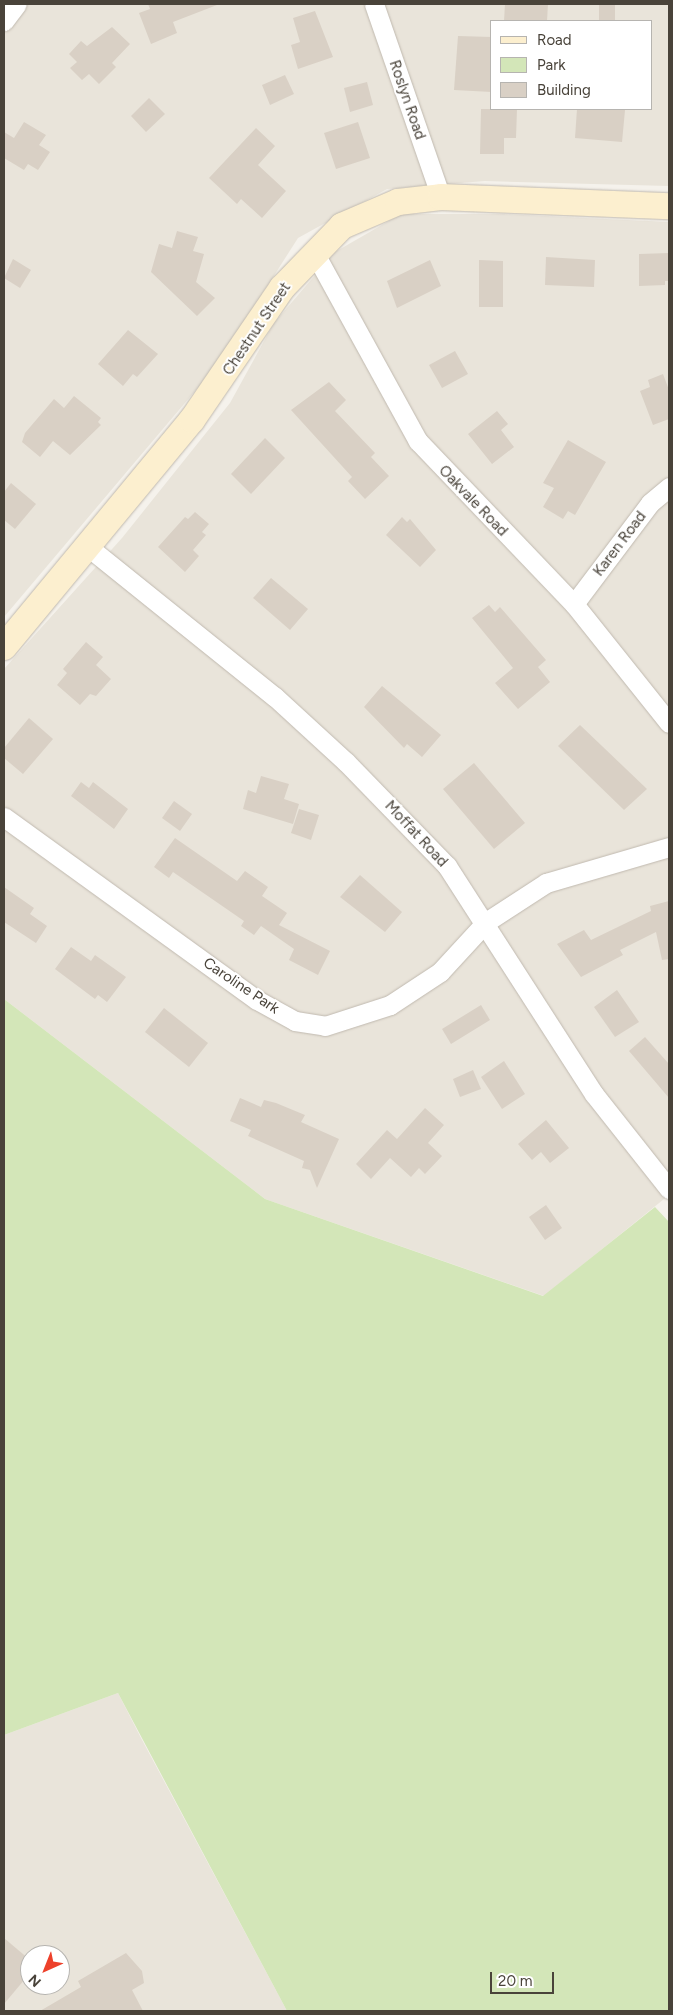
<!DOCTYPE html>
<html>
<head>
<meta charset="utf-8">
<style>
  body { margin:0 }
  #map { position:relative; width:673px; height:2015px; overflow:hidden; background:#f5f2ec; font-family:Figtree,sans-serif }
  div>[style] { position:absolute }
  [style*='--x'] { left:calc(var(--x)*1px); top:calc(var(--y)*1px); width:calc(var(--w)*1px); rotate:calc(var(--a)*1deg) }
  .residential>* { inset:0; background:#e9e4da }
  .green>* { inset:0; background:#d3e6b8 }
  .building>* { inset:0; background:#d9d0c5 }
  .roads { filter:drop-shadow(0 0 1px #c0b9af) drop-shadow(0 0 1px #c0b9af) }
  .street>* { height:19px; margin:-9.5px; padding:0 9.5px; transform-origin:9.5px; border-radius:9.5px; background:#fff }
  .secondary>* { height:26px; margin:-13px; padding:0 13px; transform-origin:13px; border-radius:13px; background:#fcefcf }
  span { translate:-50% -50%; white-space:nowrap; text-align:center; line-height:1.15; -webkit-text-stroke:4px #fff; paint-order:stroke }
  .street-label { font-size:15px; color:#49433a }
  .frame { position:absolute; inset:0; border:5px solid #49433a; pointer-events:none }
  .legend { position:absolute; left:490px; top:20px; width:162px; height:90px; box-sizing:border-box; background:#fff; border:1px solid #b6b4b0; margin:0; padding:6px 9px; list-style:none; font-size:15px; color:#49433a }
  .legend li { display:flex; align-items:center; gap:10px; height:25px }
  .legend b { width:25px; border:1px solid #b6b4b0 }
  .north { position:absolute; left:20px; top:1945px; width:50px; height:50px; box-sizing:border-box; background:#fff; border:1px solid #b6b4b0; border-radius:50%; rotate:224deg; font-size:14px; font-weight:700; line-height:20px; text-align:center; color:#49433a }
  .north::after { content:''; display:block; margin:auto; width:18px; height:22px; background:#ed412b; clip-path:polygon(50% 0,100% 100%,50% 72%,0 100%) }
  .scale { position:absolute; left:490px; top:1972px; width:64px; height:22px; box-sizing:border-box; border:2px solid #49433a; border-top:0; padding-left:6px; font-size:15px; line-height:18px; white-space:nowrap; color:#49433a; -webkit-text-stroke:4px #fff; paint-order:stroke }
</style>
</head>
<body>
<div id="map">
  <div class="residential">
    <i style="clip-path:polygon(evenodd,4px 4px,669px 4px,669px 186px,485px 181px,387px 189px,298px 238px,217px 365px,4px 617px,4px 4px,492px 21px,652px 21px,652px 109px,492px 109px,492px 21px)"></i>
    <i style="clip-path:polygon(401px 214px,502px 214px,669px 222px,669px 1195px,544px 1296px,265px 1199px,4px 999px,4px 669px,122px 538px,230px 403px,274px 323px,335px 252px)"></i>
    <i style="clip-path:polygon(evenodd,118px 1693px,141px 1738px,287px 2011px,4px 2011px,4px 1735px,118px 1693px,30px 1955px,60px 1955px,60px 1985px,30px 1985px,30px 1955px)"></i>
  </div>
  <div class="green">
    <i style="clip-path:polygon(4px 999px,265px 1199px,543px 1296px,655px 1207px,669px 1222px,669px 2011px,287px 2011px,118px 1693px,4px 1735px)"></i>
  </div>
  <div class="building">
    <i style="clip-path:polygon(148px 4px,217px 4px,217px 5px,173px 22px,177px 33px,151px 44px,139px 13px,150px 9px)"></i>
    <i style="clip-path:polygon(505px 4px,548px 4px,547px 21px,504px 21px)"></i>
    <i style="clip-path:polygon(599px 4px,615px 4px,615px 21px,599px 21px)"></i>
    <i style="clip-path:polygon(315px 11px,333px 57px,298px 69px,291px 45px,300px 42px,293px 18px)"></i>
    <i style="clip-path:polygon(112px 27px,130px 44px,112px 63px,116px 67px,99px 84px,89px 74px,82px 80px,70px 68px,77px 62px,69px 54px,81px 41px,87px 46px)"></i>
    <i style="clip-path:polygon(458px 36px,492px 37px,492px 92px,454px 90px)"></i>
    <i style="clip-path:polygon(285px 75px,294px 94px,270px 105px,262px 85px)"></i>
    <i style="clip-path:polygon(367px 82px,373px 105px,350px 112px,344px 88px)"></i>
    <i style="clip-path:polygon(149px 98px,165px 114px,146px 132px,131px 116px)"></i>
    <i style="clip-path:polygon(481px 109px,517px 109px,516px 138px,504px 138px,504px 154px,480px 154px)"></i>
    <i style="clip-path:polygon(577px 109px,625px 110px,622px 142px,575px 138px)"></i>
    <i style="clip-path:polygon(24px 122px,46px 135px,39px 145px,50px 152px,38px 170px,28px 164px,24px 170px,4px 158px,4px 132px,14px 138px)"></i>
    <i style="clip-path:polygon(358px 122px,370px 158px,336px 169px,324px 133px)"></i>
    <i style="clip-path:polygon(256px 128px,275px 146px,258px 165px,286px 191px,262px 218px,241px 199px,237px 204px,209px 178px)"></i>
    <i style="clip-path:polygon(177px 231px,198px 237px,193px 251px,204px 254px,196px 282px,215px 298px,197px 316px,151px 272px,159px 244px,172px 248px)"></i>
    <i style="clip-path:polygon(669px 253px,669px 281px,665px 281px,665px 285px,639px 286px,639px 254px)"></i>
    <i style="clip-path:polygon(546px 257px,595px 260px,594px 287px,545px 285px)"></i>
    <i style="clip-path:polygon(13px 259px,31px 270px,20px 288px,4px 278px)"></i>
    <i style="clip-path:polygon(430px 260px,441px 286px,397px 308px,387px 281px)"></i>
    <i style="clip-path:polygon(479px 260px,503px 261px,503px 307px,479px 307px)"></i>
    <i style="clip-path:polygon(128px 330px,158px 354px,137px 377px,133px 374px,123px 386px,98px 364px)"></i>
    <i style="clip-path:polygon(455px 351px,468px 374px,442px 388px,429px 365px)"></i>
    <i style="clip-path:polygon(663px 374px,669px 390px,669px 419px,653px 425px,640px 391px,650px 387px,648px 380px)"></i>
    <i style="clip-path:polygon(329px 382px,346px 400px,335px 411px,375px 453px,371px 457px,389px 476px,365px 499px,348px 481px,352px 477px,291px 410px)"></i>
    <i style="clip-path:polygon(74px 396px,101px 418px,98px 422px,101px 425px,70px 455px,53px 441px,40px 457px,22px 442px,25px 433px,54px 399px,64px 408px)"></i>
    <i style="clip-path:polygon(497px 411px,508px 424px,501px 430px,514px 447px,492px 464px,468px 434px)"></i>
    <i style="clip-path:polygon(265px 438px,285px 458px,251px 494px,231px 474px)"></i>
    <i style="clip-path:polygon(568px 440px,606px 462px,575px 515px,568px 511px,563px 519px,543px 507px,554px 488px,543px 483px)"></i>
    <i style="clip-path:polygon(11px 483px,36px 504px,15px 529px,4px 520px,4px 492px)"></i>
    <i style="clip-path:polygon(195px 512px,209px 524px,202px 532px,206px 535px,193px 550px,199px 556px,185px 572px,158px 547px,185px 517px,188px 519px)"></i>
    <i style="clip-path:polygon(402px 517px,407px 522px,410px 519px,436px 550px,420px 567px,386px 535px)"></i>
    <i style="clip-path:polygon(271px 578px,308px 609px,290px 630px,253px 598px)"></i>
    <i style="clip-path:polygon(489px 605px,495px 612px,500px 607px,546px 660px,538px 667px,550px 682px,518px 709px,495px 683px,513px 668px,472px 618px)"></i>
    <i style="clip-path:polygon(86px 642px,103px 657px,96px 665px,111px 679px,96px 696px,90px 694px,80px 705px,57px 685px,67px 673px,63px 669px)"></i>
    <i style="clip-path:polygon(382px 686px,441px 735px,422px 757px,407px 744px,404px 748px,364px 707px)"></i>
    <i style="clip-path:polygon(29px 718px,53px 739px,23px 774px,4px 758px,4px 748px)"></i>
    <i style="clip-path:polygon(580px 725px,647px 789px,624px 810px,558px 746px)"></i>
    <i style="clip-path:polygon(474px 763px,525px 823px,494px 849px,443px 789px)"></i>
    <i style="clip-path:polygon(261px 776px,289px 784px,284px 799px,299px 804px,293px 824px,243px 809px,248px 790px,256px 793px)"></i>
    <i style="clip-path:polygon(81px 782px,89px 788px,93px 782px,128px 809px,114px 829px,71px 796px)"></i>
    <i style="clip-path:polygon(174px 801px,192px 814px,180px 831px,162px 818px)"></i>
    <i style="clip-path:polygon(299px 809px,319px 815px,311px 840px,291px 833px)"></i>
    <i style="clip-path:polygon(175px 838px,237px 881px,245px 871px,268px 887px,262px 896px,287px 913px,279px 925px,330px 951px,318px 975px,289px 960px,294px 949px,261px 926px,254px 935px,241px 926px,244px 921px,173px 872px,169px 878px,154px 867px)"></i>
    <i style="clip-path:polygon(360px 875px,402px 912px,385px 932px,340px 897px)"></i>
    <i style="clip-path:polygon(4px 887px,34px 908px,30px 914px,47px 926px,36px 943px,4px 922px)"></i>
    <i style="clip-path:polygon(669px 901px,669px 959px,662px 960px,656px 932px,620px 950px,623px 955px,581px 977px,557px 944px,584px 930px,591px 940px,651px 911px,650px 906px)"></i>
    <i style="clip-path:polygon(71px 947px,91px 961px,95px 955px,126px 977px,107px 1002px,98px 995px,95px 999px,55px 969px)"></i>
    <i style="clip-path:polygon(617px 990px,639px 1022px,615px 1037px,594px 1007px)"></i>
    <i style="clip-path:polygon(481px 1005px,490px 1020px,451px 1044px,442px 1029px)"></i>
    <i style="clip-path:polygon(164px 1008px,208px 1043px,189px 1067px,145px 1032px)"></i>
    <i style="clip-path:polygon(645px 1037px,669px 1064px,669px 1098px,629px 1051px)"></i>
    <i style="clip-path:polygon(504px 1061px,525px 1094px,502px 1109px,481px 1077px)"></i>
    <i style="clip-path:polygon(473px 1070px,481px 1089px,460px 1097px,453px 1079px)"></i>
    <i style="clip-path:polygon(240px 1098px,261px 1107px,264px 1100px,276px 1103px,305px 1115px,301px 1122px,339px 1139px,317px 1188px,310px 1170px,302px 1168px,304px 1161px,248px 1136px,251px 1130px,230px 1121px)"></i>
    <i style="clip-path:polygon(425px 1108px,444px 1125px,428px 1143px,442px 1156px,425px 1174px,419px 1168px,411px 1177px,390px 1158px,371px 1179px,356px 1164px,387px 1130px,397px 1139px)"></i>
    <i style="clip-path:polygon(546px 1120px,569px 1148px,550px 1163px,541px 1152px,532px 1160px,518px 1144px)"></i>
    <i style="clip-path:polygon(546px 1205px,562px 1228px,545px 1240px,529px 1217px)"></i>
    <i style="clip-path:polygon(4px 1938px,30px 1960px,30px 1973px,4px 2004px)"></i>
    <i style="clip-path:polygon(126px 1953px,142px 1971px,144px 1983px,132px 1990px,143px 2011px,40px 2011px,81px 1987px,78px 1981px)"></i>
  </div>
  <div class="roads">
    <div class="street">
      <i style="--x:374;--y:4;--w:204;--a:70.9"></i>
      <i style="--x:4;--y:21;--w:21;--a:-53"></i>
      <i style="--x:314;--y:252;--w:216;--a:61.2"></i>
      <i style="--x:418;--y:441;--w:226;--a:46.3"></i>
      <i style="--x:574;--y:604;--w:152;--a:51.4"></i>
      <i style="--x:87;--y:546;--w:241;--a:38.8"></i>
      <i style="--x:275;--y:697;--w:96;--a:42.5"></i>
      <i style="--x:346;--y:762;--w:145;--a:45.8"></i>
      <i style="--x:447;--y:866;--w:271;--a:57.2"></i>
      <i style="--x:594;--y:1094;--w:121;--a:51.7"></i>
      <i style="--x:574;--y:604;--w:126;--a:-53"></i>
      <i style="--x:650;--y:503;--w:25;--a:-40"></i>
      <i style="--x:4;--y:817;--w:312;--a:35.9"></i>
      <i style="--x:257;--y:1000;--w:43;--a:28.9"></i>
      <i style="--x:295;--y:1021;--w:30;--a:9"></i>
      <i style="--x:325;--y:1026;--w:68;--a:-17.9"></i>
      <i style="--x:390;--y:1005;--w:60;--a:-33.4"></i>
      <i style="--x:440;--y:972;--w:68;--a:-47.4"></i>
      <i style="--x:486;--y:922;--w:72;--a:-33"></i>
      <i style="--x:546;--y:883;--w:128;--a:-16.3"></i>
    </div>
    <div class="secondary">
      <i style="--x:4;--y:647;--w:295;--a:-50.4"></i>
      <i style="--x:192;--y:420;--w:160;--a:-55.7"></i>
      <i style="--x:282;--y:288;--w:86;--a:-45.9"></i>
      <i style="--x:342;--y:226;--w:61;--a:-23.2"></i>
      <i style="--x:398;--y:202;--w:43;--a:-6.6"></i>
      <i style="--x:441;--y:197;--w:228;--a:2.3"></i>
    </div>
  </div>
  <div class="street-label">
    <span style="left:407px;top:100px;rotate:71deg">Roslyn Road</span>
    <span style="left:257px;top:329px;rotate:-56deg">Chestnut Street</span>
    <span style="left:473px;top:501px;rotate:46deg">Oakvale Road</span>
    <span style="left:620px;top:544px;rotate:-53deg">Karen Road</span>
    <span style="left:416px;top:834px;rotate:47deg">Moffat Road</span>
    <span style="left:241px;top:986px;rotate:34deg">Caroline Park</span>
  </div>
  <div class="frame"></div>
  <ul class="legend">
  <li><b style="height:6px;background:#fcefcf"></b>Road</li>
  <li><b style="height:14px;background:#d3e6b8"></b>Park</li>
  <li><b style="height:14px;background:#d9d0c5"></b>Building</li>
  </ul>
  <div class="north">N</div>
  <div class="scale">20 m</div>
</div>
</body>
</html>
